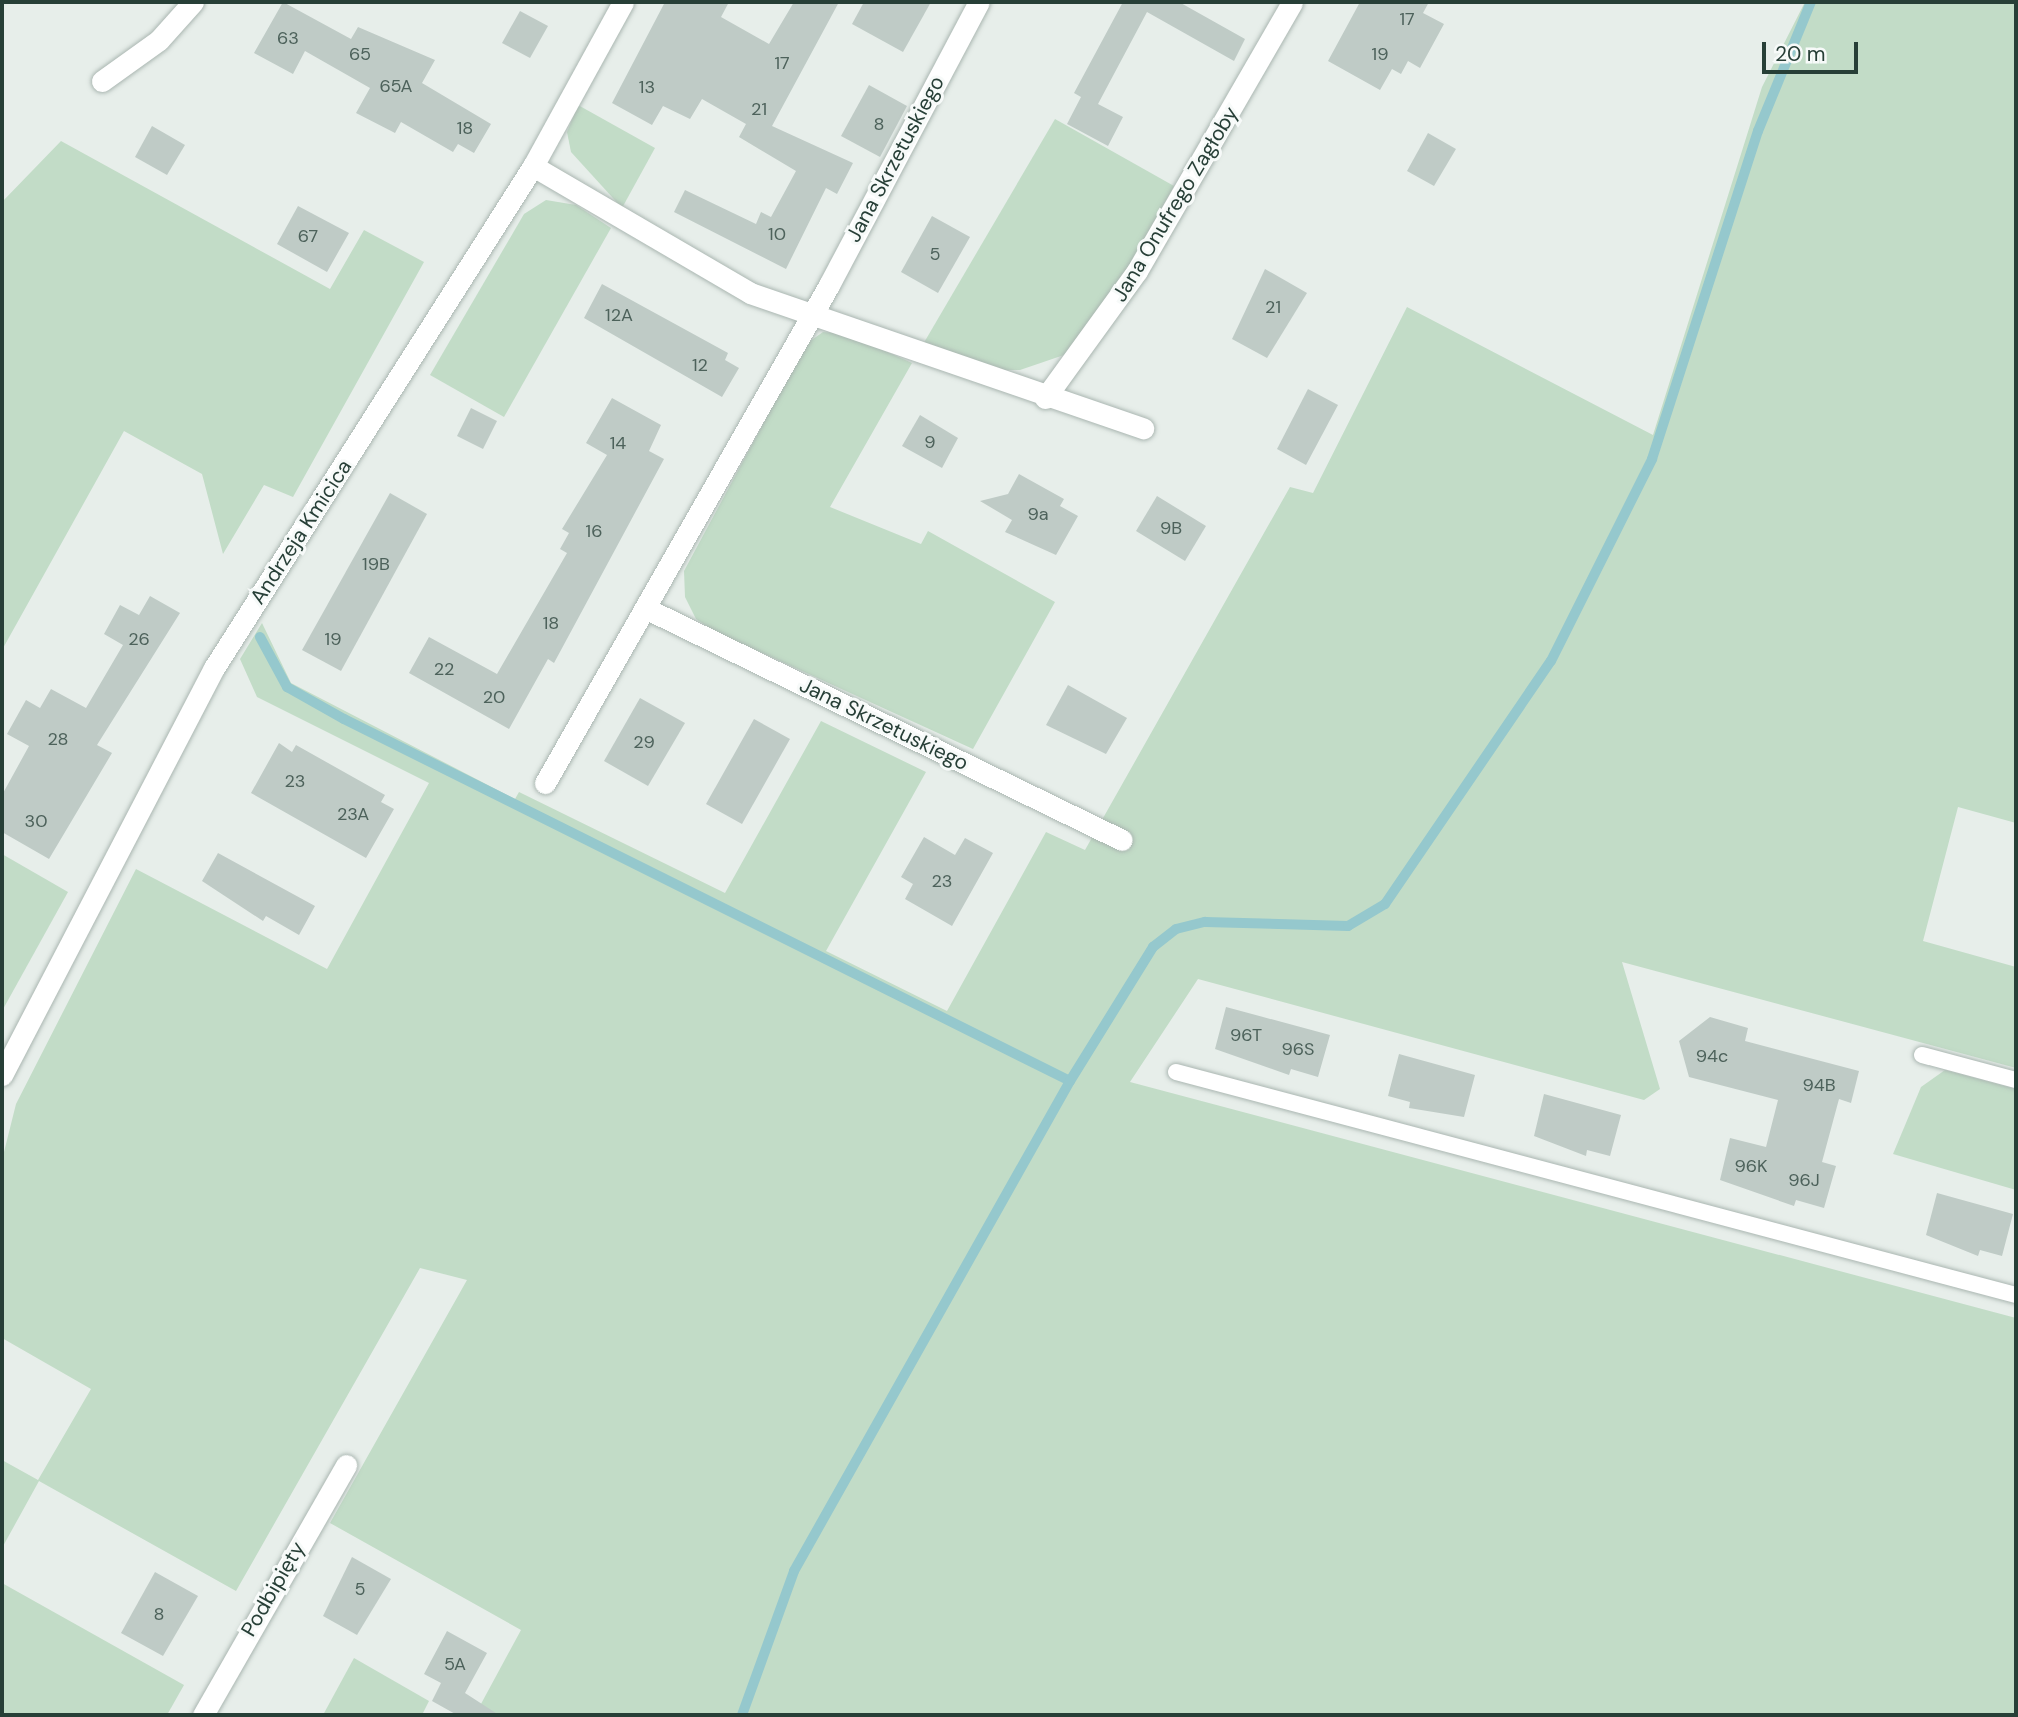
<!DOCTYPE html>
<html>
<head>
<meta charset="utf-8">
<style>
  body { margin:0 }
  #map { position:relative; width:2018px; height:1717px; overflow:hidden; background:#e7eeea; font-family:"DM Sans",sans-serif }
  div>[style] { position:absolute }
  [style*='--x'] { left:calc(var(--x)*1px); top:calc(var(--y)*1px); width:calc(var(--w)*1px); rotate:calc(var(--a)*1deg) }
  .green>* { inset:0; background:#c2dcc7 }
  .stream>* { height:10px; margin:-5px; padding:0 5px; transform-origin:5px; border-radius:5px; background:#95c8cd }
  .building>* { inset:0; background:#bfcbc6 }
  .roads { filter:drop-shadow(0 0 2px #aab6b1) drop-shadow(0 0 2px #aab6b1) }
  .service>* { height:16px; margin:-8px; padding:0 8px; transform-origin:8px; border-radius:8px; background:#fff }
  .minor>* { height:21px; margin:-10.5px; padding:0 10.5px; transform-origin:10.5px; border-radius:10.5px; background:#fff }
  span { translate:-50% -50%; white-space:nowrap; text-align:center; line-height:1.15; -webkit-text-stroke:6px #f7faf9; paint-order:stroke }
  .number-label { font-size:18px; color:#4d625b }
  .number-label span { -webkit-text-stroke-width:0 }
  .street-label { font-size:21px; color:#273f37 }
  .frame { position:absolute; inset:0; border:4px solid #273f37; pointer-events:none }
  .scale { position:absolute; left:1762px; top:42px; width:96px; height:32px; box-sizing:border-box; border:4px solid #273f37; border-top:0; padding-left:9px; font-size:21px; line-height:24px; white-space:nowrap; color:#273f37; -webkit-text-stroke:5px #f7faf9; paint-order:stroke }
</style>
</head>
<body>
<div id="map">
  <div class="green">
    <i style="clip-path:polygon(1805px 2px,2016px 2px,2016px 823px,1958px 807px,1923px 941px,2016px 967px,2016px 1068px,1622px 962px,1660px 1089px,1644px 1100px,1198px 979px,1130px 1082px,2016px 1318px,2016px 1715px,475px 1715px,521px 1630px,330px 1523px,467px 1280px,420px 1268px,236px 1591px,39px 1481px,2px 1548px,2px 1460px,38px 1480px,91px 1389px,2px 1338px,2px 1160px,16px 1104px,136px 869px,327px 969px,429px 783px,257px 697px,240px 659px,262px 623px,291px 683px,515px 799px,519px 792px,725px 893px,821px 721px,926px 772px,826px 951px,947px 1011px,1046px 832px,1085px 850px,1290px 487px,1313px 493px,1407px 307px,1653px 435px,1762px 87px)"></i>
    <i style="clip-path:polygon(578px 105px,655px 148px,622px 208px,571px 152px,567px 132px)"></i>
    <i style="clip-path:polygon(1055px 119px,1174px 186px,1103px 315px,1064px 355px,1020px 370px,999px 370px,922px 346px)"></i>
    <i style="clip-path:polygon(61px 141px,330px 289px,364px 230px,424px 262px,293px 497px,264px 485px,223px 554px,202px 474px,124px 431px,2px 650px,2px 202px)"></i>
    <i style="clip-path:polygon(546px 200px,576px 205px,611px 228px,504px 417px,430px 375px,524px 214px)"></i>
    <i style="clip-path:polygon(823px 332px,847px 334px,912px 363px,830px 507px,921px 544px,928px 531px,1055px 602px,973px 749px,714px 631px,696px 619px,685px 597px,684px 571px,806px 344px)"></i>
    <i style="clip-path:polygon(2px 854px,68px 892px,2px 1011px)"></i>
    <i style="clip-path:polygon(1945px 1070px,2016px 1089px,2016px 1190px,1893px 1154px,1921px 1087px)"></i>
    <i style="clip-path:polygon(2px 1583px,184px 1685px,167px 1715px,2px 1715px)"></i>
    <i style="clip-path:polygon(354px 1658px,429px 1701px,422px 1715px,323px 1715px)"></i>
  </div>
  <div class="stream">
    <i style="--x:260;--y:637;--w:57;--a:61.6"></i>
    <i style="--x:287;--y:687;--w:65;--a:29.3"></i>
    <i style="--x:344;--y:719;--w:811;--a:26.5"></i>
    <i style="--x:742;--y:1715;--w:153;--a:-70.1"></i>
    <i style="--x:794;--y:1571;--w:562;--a:-60.61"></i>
    <i style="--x:1070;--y:1081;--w:158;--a:-58.2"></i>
    <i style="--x:1153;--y:947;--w:29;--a:-38"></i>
    <i style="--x:1176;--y:929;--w:30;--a:-14"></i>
    <i style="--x:1205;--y:922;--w:143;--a:1.6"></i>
    <i style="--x:1348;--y:926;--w:43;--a:-30.7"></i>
    <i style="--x:1385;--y:904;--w:294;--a:-55.7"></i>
    <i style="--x:1551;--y:661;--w:226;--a:-63.4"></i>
    <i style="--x:1652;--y:459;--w:345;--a:-72.1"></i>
    <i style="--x:1758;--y:131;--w:139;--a:-67.7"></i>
  </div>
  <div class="building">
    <i style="clip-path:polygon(283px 2px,351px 39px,358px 27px,435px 60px,422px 83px,491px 124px,474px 153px,458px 144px,453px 152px,401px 122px,395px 133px,356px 113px,370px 88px,305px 51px,293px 74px,254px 53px)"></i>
    <i style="clip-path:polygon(665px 2px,729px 2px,721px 17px,769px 44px,794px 2px,839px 2px,772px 126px,853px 163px,837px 194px,826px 188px,786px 269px,674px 212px,685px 190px,756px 224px,761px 212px,771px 217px,796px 171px,739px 137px,746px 124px,702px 99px,690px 119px,663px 106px,652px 125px,612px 103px)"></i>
    <i style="clip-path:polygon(864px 2px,931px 2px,903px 52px,852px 24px)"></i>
    <i style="clip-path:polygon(1123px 2px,1179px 2px,1245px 39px,1234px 61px,1147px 12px,1098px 104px,1123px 117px,1108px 146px,1067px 124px,1081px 97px,1074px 93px)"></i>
    <i style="clip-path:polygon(1360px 2px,1429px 2px,1423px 13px,1444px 24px,1420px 68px,1408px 61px,1401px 74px,1392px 69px,1380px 90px,1328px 61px)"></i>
    <i style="clip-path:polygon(520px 11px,548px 26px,530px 58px,502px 43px)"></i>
    <i style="clip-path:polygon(869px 85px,907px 106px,880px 157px,841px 136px)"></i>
    <i style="clip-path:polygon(152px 126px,185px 145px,167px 175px,135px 157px)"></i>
    <i style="clip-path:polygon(1428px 133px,1456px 149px,1434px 186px,1407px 171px)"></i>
    <i style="clip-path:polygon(298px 206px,349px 233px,327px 272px,277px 244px)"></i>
    <i style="clip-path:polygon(932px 216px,970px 237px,938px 293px,901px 272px)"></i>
    <i style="clip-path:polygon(1265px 269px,1307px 293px,1267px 358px,1232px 339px)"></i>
    <i style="clip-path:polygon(602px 284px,728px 353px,725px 360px,739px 368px,722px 397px,584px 318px)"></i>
    <i style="clip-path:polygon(1308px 389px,1338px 405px,1306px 465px,1277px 449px)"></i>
    <i style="clip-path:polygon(612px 398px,661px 425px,649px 451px,664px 459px,554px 663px,548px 659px,509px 729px,409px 673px,429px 637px,497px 674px,567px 553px,560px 549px,569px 533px,562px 529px,607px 455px,586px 443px)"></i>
    <i style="clip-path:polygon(471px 408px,497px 421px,483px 449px,457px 436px)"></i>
    <i style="clip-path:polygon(920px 415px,958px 438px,942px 468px,902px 446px)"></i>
    <i style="clip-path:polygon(1019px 474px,1064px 499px,1060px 506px,1078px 516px,1056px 555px,1005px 532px,1012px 520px,980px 501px,1008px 494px)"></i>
    <i style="clip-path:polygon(390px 493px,427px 514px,341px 671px,302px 650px)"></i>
    <i style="clip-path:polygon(1157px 496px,1206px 526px,1185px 561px,1136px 531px)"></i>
    <i style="clip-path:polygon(150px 596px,180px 613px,97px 745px,112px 753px,49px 859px,2px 832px,2px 795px,29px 746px,7px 734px,26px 700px,40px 708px,51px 689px,86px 708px,123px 645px,104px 634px,120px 605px,139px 615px)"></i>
    <i style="clip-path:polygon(1068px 685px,1127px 718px,1106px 754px,1046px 725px)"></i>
    <i style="clip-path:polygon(640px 698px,685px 723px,648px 786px,604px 761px)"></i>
    <i style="clip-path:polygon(754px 719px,790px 739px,742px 824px,706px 804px)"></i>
    <i style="clip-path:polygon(279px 743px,292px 752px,296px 745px,385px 795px,381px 802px,394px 809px,366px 858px,251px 793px)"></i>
    <i style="clip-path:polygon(924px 837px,955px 855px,965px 838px,993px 853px,952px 926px,905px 899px,913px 884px,901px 877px)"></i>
    <i style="clip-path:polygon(218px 853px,315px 906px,299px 935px,266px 916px,263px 921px,202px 881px)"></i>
    <i style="clip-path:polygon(1226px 1007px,1330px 1035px,1318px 1077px,1291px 1069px,1289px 1075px,1215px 1049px)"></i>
    <i style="clip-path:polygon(1710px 1017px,1748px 1028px,1745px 1041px,1859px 1071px,1851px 1103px,1839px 1099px,1822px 1162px,1836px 1166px,1824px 1208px,1796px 1200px,1794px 1206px,1720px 1180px,1730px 1138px,1766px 1147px,1778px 1100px,1689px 1077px,1679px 1041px)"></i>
    <i style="clip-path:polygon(1399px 1054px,1475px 1075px,1464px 1117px,1409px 1108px,1410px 1102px,1388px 1096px)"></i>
    <i style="clip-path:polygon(1544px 1094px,1621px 1115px,1610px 1156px,1587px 1150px,1586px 1156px,1534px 1136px)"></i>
    <i style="clip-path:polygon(1937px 1193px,2013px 1214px,2002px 1256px,1980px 1250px,1978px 1256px,1926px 1235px)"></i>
    <i style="clip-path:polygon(352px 1557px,391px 1579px,357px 1635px,323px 1616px)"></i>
    <i style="clip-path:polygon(155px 1572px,198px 1596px,163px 1656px,121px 1633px)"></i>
    <i style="clip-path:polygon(447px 1631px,487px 1653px,465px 1693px,499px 1715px,457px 1715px,432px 1701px,441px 1683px,424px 1674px)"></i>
  </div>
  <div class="roads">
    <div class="service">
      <i style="--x:1922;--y:1055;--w:97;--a:14.9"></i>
      <i style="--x:1176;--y:1072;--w:869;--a:14.87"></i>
    </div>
    <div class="minor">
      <i style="--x:102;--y:81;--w:70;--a:-35.7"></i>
      <i style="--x:159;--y:40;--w:51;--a:-48.2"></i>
      <i style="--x:533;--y:166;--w:251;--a:30.3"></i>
      <i style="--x:750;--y:293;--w:416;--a:19"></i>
      <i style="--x:1045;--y:398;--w:157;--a:-54.1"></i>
      <i style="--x:1137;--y:271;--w:310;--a:-60"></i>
      <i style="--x:645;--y:608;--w:530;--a:25.94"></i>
      <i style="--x:545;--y:783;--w:573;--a:-60.3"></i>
      <i style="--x:829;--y:285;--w:320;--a:-62.1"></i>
      <i style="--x:2;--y:1075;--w:459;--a:-62.5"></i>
      <i style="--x:214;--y:668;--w:595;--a:-57.57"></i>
      <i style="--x:533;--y:166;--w:187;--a:-61.2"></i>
      <i style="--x:203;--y:1715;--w:288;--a:-60.2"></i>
    </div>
  </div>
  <div class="number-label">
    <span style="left:1407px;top:19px">17</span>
    <span style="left:288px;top:38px">63</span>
    <span style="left:360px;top:54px">65</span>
    <span style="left:1380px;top:54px">19</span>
    <span style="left:782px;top:63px">17</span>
    <span style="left:396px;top:86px">65A</span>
    <span style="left:647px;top:87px">13</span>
    <span style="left:759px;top:109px">21</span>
    <span style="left:879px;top:124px">8</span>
    <span style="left:465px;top:128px">18</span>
    <span style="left:777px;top:234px">10</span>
    <span style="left:308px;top:236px">67</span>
    <span style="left:935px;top:254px">5</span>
    <span style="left:1273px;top:307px">21</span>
    <span style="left:619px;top:315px">12A</span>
    <span style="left:700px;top:365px">12</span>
    <span style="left:930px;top:442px">9</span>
    <span style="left:618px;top:443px">14</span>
    <span style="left:1038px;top:514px">9a</span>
    <span style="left:1171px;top:528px">9B</span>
    <span style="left:594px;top:531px">16</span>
    <span style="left:376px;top:564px">19B</span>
    <span style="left:551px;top:623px">18</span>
    <span style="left:139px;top:639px">26</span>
    <span style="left:333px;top:639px">19</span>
    <span style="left:444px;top:669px">22</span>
    <span style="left:494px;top:697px">20</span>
    <span style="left:58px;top:739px">28</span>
    <span style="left:644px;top:742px">29</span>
    <span style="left:295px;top:781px">23</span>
    <span style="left:353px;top:814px">23A</span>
    <span style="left:36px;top:821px">30</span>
    <span style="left:942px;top:881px">23</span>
    <span style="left:1246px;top:1035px">96T</span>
    <span style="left:1298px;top:1049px">96S</span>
    <span style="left:1712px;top:1056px">94c</span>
    <span style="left:1819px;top:1085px">94B</span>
    <span style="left:1751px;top:1166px">96K</span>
    <span style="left:1804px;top:1180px">96J</span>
    <span style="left:360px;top:1589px">5</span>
    <span style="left:159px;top:1614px">8</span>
    <span style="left:455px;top:1664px">5A</span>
  </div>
  <div class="street-label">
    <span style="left:895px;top:159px;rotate:-62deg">Jana Skrzetuskiego</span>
    <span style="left:1175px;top:204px;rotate:-59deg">Jana Onufrego Zagłoby</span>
    <span style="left:301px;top:532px;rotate:-57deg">Andrzeja Kmicica</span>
    <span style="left:884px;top:724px;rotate:26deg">Jana Skrzetuskiego</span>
    <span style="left:273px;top:1589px;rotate:-60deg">Podbipięty</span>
  </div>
  <div class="frame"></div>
  <div class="scale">20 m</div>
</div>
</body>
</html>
